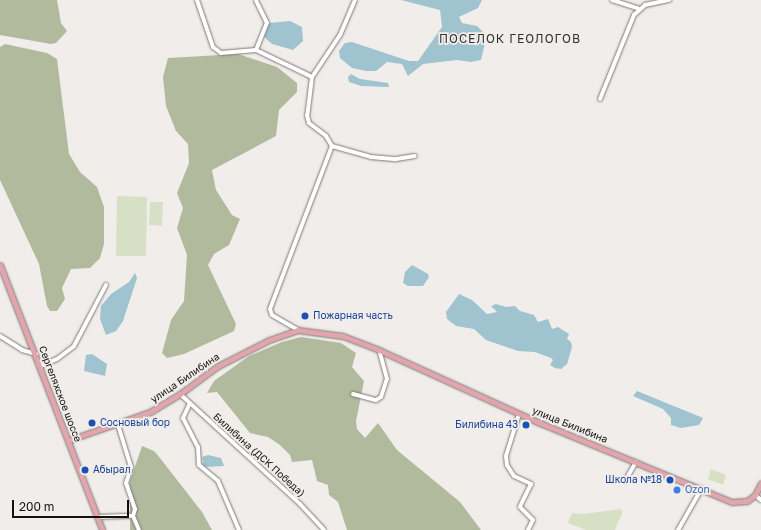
<!DOCTYPE html>
<html>
<head>
<meta charset="utf-8">
<style>
  body { margin:0 }
  #map { position:relative; width:761px; height:530px; overflow:hidden; background:#f1edea; font-family:"Golos Text",sans-serif }
  div>[style] { position:absolute }
  [style*='--x'] { left:calc(var(--x)*1px); top:calc(var(--y)*1px); width:calc(var(--w)*1px); rotate:calc(var(--a)*1deg) }
  .green>* { inset:0; background:#d7e0c4 }
  .forest>* { inset:0; background:#b1ba9d }
  .water>* { inset:0; background:#9fc3cf }
  .roads { filter:drop-shadow(0 0 1px #7c7977) drop-shadow(0 0 1px #7c7977) }
  .minor>* { height:4px; margin:-2px; padding:0 2px; transform-origin:2px; border-radius:2px; background:#fff }
  .major>* { height:5px; margin:-2.5px; padding:0 2.5px; transform-origin:2.5px; border-radius:2.5px; background:#e2a5ac }
  .dots>* { width:11px; height:11px; translate:-50% -50%; box-sizing:border-box; border:2px solid #f1edea; border-radius:50% }
  span { translate:-50% -50%; white-space:nowrap; text-align:center; line-height:1.15; -webkit-text-stroke:3.5px #f1edea; paint-order:stroke }
  .transit-label { font-size:10px; color:#164399 }
  .left { translate:0 -50%; text-align:left }
  .right { translate:-100% -50%; text-align:right }
  .street-label { font-size:10px; color:#121010 }
  .shop-label { font-size:10px; color:#366cbe }
  .quarter-label { font-size:12px; color:#34312f; letter-spacing:1px }
  .scale { position:absolute; left:12px; top:500px; width:117px; height:18px; box-sizing:border-box; border:2px solid #121010; border-top:0; padding-left:5px; font-size:12px; line-height:14px; white-space:nowrap; color:#121010; -webkit-text-stroke:3px #f1edea; paint-order:stroke }
</style>
</head>
<body>
<div id="map">
  <div class="green">
    <i style="clip-path:polygon(117px 196px,147px 197px,146px 256px,116px 256px)"></i>
    <i style="clip-path:polygon(150px 202px,163px 202px,162px 226px,149px 225px)"></i>
    <i style="clip-path:polygon(711px 469px,726px 475px,723px 485px,708px 479px)"></i>
    <i style="clip-path:polygon(620px 509px,623px 511px,615px 530px,586px 530px,568px 523px,572px 513px,584px 514px)"></i>
  </div>
  <div class="forest">
    <i style="clip-path:polygon(0 0,57px 0,61px 23px,67px 31px,56px 43px,51px 44px,0 35px)"></i>
    <i style="clip-path:polygon(5px 44px,47px 53px,57px 59px,69px 154px,80px 172px,97px 187px,104px 207px,104px 244px,100px 258px,90px 268px,71px 269px,62px 288px,65px 299px,57px 311px,50px 311px,47px 306px,39px 264px,0 180px,0 47px)"></i>
    <i style="clip-path:polygon(238px 54px,277px 67px,297px 83px,297px 92px,279px 110px,276px 136px,212px 170px,216px 190px,232px 215px,240px 219px,229px 245px,214px 254px,208px 265px,236px 324px,234px 331px,184px 354px,167px 358px,162px 353px,171px 320px,184px 301px,187px 255px,177px 228px,183px 208px,177px 193px,189px 163px,188px 144px,176px 131px,166px 106px,163px 77px,168px 58px)"></i>
    <i style="clip-path:polygon(301px 337px,341px 343px,356px 353px,352px 367px,364px 381px,356px 421px,357px 429px,365px 438px,378px 423px,397px 450px,460px 502px,481px 530px,347px 530px,338px 502px,329px 495px,328px 485px,317px 481px,312px 460px,292px 462px,290px 455px,280px 445px,268px 437px,250px 433px,217px 392px,207px 393px,214px 381px,249px 356px,282px 342px)"></i>
    <i style="clip-path:polygon(142px 446px,154px 451px,160px 458px,202px 512px,212px 530px,130px 530px,130px 481px)"></i>
  </div>
  <div class="water">
    <i style="clip-path:polygon(401px 0,482px 0,478px 8px,459px 17px,462px 23px,477px 26px,483px 32px,486px 39px,481px 60px,471px 62px,457px 60px,423px 64px,408px 76px,402px 64px,387px 62px,376px 71px,366px 71px,352px 68px,340px 58px,339px 51px,345px 43px,352px 42px,409px 61px,418px 61px,442px 27px,440px 10px)"></i>
    <i style="clip-path:polygon(290px 21px,302px 27px,303px 41px,293px 50px,272px 44px,264px 37px,269px 23px)"></i>
    <i style="clip-path:polygon(351px 74px,360px 79px,388px 83px,389px 87px,361px 86px,349px 82px,348px 77px)"></i>
    <i style="clip-path:polygon(412px 265px,428px 274px,429px 277px,423px 286px,408px 286px,403px 283px,405px 272px)"></i>
    <i style="clip-path:polygon(135px 273px,137px 278px,123px 321px,116px 331px,106px 335px,100px 319px,101px 306px,111px 294px,129px 282px)"></i>
    <i style="clip-path:polygon(459px 294px,472px 300px,487px 314px,497px 312px,491px 306px,496px 304px,506px 307px,515px 306px,520px 311px,534px 315px,538px 322px,548px 319px,552px 329px,558px 327px,569px 334px,567px 339px,571px 342px,572px 347px,567px 364px,561px 369px,555px 368px,550px 365px,553px 360px,551px 358px,535px 352px,518px 351px,486px 340px,474px 329px,456px 326px,447px 319px,446px 312px)"></i>
    <i style="clip-path:polygon(92px 354px,107px 364px,105px 376px,84px 371px,86px 355px)"></i>
    <i style="clip-path:polygon(637px 391px,703px 418px,699px 425px,681px 428px,671px 425px,671px 418px,663px 409px,633px 396px)"></i>
    <i style="clip-path:polygon(208px 455px,221px 458px,224px 466px,204px 467px,202px 457px)"></i>
  </div>
  <div class="roads">
    <div class="minor">
      <i style="--x:197;--y:0;--w:50;--a:71.2"></i>
      <i style="--x:213;--y:47;--w:10;--a:37"></i>
      <i style="--x:221;--y:53;--w:35;--a:-5"></i>
      <i style="--x:256;--y:50;--w:29;--a:-68"></i>
      <i style="--x:267;--y:23;--w:25;--a:-116"></i>
      <i style="--x:355;--y:0;--w:38;--a:113"></i>
      <i style="--x:340;--y:35;--w:50;--a:123.7"></i>
      <i style="--x:312;--y:77;--w:38;--a:97"></i>
      <i style="--x:307;--y:115;--w:8;--a:76"></i>
      <i style="--x:309;--y:123;--w:21;--a:37"></i>
      <i style="--x:326;--y:136;--w:12;--a:59"></i>
      <i style="--x:332;--y:146;--w:41;--a:15.8"></i>
      <i style="--x:371;--y:157;--w:25;--a:5"></i>
      <i style="--x:396;--y:159;--w:19;--a:-9"></i>
      <i style="--x:612;--y:0;--w:28;--a:18"></i>
      <i style="--x:256;--y:50;--w:62;--a:25.7"></i>
      <i style="--x:600;--y:99;--w:91;--a:-68"></i>
      <i style="--x:634;--y:15;--w:15;--a:-42"></i>
      <i style="--x:645;--y:5;--w:25;--a:-12"></i>
      <i style="--x:298;--y:330;--w:30;--a:-150"></i>
      <i style="--x:272;--y:315;--w:6;--a:-108"></i>
      <i style="--x:270;--y:309;--w:174;--a:-69.2"></i>
      <i style="--x:0;--y:336;--w:26;--a:32"></i>
      <i style="--x:22;--y:350;--w:15;--a:16"></i>
      <i style="--x:41;--y:366;--w:17;--a:-24"></i>
      <i style="--x:57;--y:359;--w:21;--a:-37"></i>
      <i style="--x:74;--y:346;--w:69;--a:-62.3"></i>
      <i style="--x:180;--y:394;--w:163;--a:42.5"></i>
      <i style="--x:300;--y:504;--w:35;--a:47"></i>
      <i style="--x:353;--y:394;--w:24;--a:15"></i>
      <i style="--x:376;--y:400;--w:6;--a:-31"></i>
      <i style="--x:381;--y:397;--w:19;--a:-72"></i>
      <i style="--x:387;--y:379;--w:30;--a:-105"></i>
      <i style="--x:190;--y:403;--w:17;--a:115"></i>
      <i style="--x:183;--y:418;--w:33;--a:63"></i>
      <i style="--x:198;--y:447;--w:18;--a:87"></i>
      <i style="--x:199;--y:465;--w:25;--a:40"></i>
      <i style="--x:218;--y:481;--w:53;--a:66.8"></i>
      <i style="--x:519;--y:414;--w:44;--a:107.2"></i>
      <i style="--x:506;--y:456;--w:9;--a:84"></i>
      <i style="--x:507;--y:465;--w:13;--a:58"></i>
      <i style="--x:514;--y:476;--w:19;--a:25"></i>
      <i style="--x:531;--y:484;--w:25;--a:116"></i>
      <i style="--x:520;--y:507;--w:18;--a:45"></i>
      <i style="--x:533;--y:520;--w:11;--a:117"></i>
      <i style="--x:118;--y:425;--w:44;--a:72.8"></i>
      <i style="--x:131;--y:467;--w:17;--a:107"></i>
      <i style="--x:126;--y:483;--w:28;--a:71"></i>
      <i style="--x:135;--y:509;--w:7;--a:106"></i>
      <i style="--x:133;--y:516;--w:15;--a:67"></i>
      <i style="--x:625;--y:481;--w:22;--a:-60"></i>
      <i style="--x:755;--y:495;--w:8;--a:40"></i>
      <i style="--x:97;--y:517;--w:36;--a:-2"></i>
      <i style="--x:678;--y:530;--w:48;--a:-60.3"></i>
    </div>
    <div class="major">
      <i style="--x:0;--y:265;--w:284;--a:68.9"></i>
      <i style="--x:69;--y:440;--w:86;--a:-19.1"></i>
      <i style="--x:150;--y:412;--w:35;--a:-31"></i>
      <i style="--x:180;--y:394;--w:47;--a:-36.4"></i>
      <i style="--x:218;--y:366;--w:57;--a:-27"></i>
      <i style="--x:269;--y:340;--w:31;--a:-19"></i>
      <i style="--x:298;--y:330;--w:45;--a:7.6"></i>
      <i style="--x:343;--y:336;--w:39;--a:21"></i>
      <i style="--x:379;--y:350;--w:177;--a:24.4"></i>
      <i style="--x:540;--y:423;--w:208;--a:22.4"></i>
      <i style="--x:732;--y:502;--w:15;--a:-4"></i>
      <i style="--x:747;--y:501;--w:10;--a:-37"></i>
      <i style="--x:755;--y:495;--w:13;--a:-63"></i>
    </div>
  </div>
  <div class="dots">
    <i style="left:305px;top:316px;background:#1a4fb4"></i>
    <i style="left:92px;top:423px;background:#1a4fb4"></i>
    <i style="left:526px;top:425px;background:#1a4fb4"></i>
    <i style="left:85px;top:470px;background:#1a4fb4"></i>
    <i style="left:670px;top:480px;background:#1a4fb4"></i>
    <i style="left:677px;top:490px;background:#3f7fe0"></i>
  </div>
  <div class="transit-label">
    <span class="left" style="left:313px;top:316px">Пожарная часть</span>
    <span class="left" style="left:100px;top:423px">Сосновый бор</span>
    <span class="right" style="left:518px;top:425px">Билибина 43</span>
    <span class="left" style="left:93px;top:470px">Абырал</span>
    <span class="right" style="left:662px;top:480px">Школа №18</span>
  </div>
  <div class="street-label">
    <span style="left:185px;top:378px;rotate:-34deg">улица Билибина</span>
    <span style="left:60px;top:394px;rotate:69deg">Сергеляхское шоссе</span>
    <span style="left:570px;top:425px;rotate:22deg">улица Билибина</span>
    <span style="left:259px;top:455px;rotate:42deg">Билибина (ДСК Победа)</span>
  </div>
  <div class="shop-label">
    <span class="left" style="left:685px;top:490px">Ozon</span>
  </div>
  <div class="quarter-label">
    <span style="left:510px;top:39px">ПОСЕЛОК ГЕОЛОГОВ</span>
  </div>
  <div class="scale">200 m</div>
</div>
</body>
</html>
